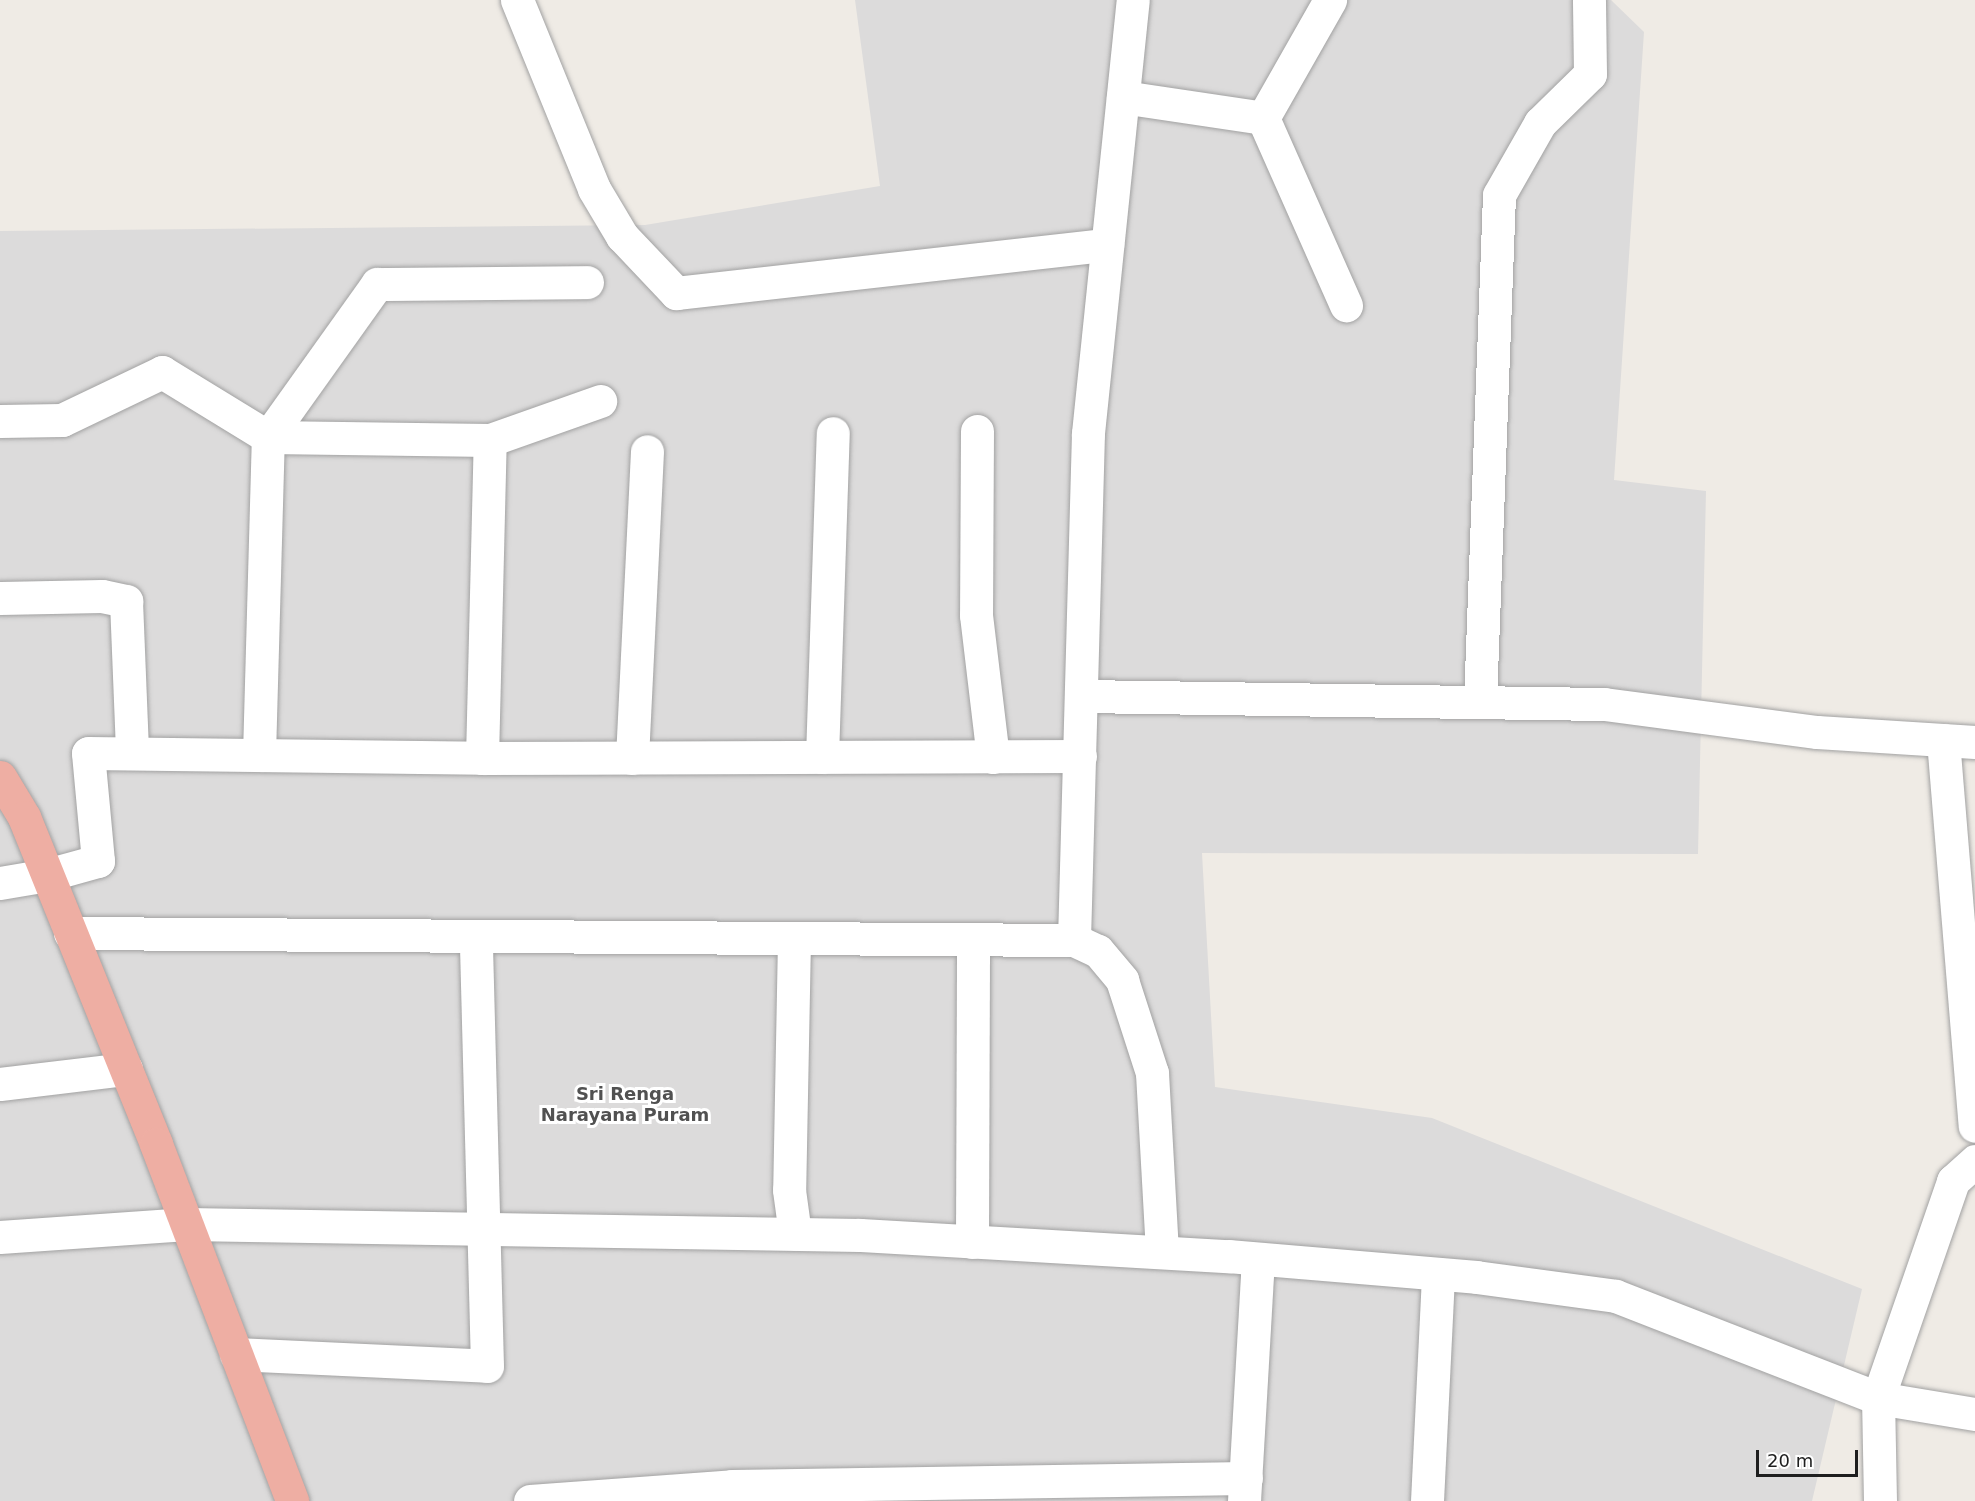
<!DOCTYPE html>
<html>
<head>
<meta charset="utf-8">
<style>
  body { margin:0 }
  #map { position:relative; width:1975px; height:1501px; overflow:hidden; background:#efebe5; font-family:"DejaVu Sans",sans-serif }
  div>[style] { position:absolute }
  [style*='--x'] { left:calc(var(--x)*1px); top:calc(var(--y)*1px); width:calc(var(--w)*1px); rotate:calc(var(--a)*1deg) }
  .residential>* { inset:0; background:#dcdbdb }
  .roads { filter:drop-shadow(0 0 2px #a2a2a2) drop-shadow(0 0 2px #a2a2a2) }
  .minor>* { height:33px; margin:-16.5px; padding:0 16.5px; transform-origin:16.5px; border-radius:16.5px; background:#fff }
  .trunk>* { height:33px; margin:-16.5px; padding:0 16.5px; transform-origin:16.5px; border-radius:16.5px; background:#eeaea3 }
  span { translate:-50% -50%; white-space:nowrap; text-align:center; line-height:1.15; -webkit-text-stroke:6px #fff; paint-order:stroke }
  .quarter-label { font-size:18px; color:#515151; font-weight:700 }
  .scale { position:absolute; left:1756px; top:1450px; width:102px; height:27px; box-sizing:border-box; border:3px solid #1e1e1e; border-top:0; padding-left:8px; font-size:18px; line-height:21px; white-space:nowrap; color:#1e1e1e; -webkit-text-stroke:4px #fff; paint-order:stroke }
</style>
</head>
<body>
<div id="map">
  <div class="residential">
    <i style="clip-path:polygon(855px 0,1611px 0,1644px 32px,1614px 480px,1706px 491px,1698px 854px,1202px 853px,1215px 1087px,1432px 1118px,1862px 1289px,1812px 1501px,0 1501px,0 231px,645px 225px,880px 186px)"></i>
  </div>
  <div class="roads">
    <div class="minor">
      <i style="--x:517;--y:0;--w:204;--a:67.8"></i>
      <i style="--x:594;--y:189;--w:55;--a:59.2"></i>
      <i style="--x:622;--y:236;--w:79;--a:46.5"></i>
      <i style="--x:676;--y:293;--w:434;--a:-6.4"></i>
      <i style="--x:1123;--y:97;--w:142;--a:8.5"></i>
      <i style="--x:1263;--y:118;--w:136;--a:-60.4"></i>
      <i style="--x:1263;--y:118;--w:205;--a:66.1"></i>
      <i style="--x:0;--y:421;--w:62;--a:-0.9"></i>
      <i style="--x:62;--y:420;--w:111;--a:-25.6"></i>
      <i style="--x:162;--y:372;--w:124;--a:31.5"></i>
      <i style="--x:268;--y:437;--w:222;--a:0.8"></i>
      <i style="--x:490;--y:440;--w:117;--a:-19.5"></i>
      <i style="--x:977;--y:431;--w:184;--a:90.3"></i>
      <i style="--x:976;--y:615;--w:143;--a:83.2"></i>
      <i style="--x:0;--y:598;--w:102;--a:-1.1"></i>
      <i style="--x:102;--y:596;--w:25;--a:12"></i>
      <i style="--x:126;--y:601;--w:152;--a:87.7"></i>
      <i style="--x:1081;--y:696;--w:523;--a:0.88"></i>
      <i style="--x:1604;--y:704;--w:215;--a:7.5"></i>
      <i style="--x:1817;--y:732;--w:158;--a:3.6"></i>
      <i style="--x:1480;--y:701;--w:506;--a:-87.85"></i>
      <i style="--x:1499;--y:195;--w:83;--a:-60.3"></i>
      <i style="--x:1540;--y:123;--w:70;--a:-44.4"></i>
      <i style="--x:1590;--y:74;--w:74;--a:-90.8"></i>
      <i style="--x:1943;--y:740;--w:387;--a:85.3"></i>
      <i style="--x:259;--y:755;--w:318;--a:-88.4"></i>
      <i style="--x:268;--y:437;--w:188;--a:-54.5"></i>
      <i style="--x:377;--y:284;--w:210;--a:-0.5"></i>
      <i style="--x:822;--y:757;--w:324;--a:-88.1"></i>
      <i style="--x:482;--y:758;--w:318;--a:-88.6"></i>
      <i style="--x:632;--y:758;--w:307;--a:-87.2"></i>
      <i style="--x:0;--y:883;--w:48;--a:-9.7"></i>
      <i style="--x:47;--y:875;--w:53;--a:-15.4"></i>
      <i style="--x:98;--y:861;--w:108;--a:-95.3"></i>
      <i style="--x:88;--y:753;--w:394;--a:0.7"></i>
      <i style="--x:482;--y:758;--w:598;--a:-0.19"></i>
      <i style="--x:70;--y:933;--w:1004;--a:0.4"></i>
      <i style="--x:1074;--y:940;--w:507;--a:-88.42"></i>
      <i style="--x:1088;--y:433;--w:435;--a:-84.1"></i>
      <i style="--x:794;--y:939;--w:251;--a:91.1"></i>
      <i style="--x:789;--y:1190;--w:44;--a:82.2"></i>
      <i style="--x:1074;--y:940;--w:26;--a:25"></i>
      <i style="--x:1098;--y:951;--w:38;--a:50"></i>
      <i style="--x:1122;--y:980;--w:98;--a:72.1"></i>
      <i style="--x:1152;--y:1073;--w:179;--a:86.8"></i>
      <i style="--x:0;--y:1084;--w:127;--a:-6.8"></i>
      <i style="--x:0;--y:1237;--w:187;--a:-4"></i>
      <i style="--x:187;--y:1224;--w:673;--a:0.94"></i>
      <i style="--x:860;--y:1235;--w:369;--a:3.3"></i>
      <i style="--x:1228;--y:1256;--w:249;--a:4.8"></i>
      <i style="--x:1476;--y:1277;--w:141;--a:7.7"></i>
      <i style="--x:1616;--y:1296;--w:281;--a:21.3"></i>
      <i style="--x:1878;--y:1398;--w:98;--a:9.4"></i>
      <i style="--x:972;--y:1242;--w:302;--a:-89.8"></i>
      <i style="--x:236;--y:1354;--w:251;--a:2.7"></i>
      <i style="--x:487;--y:1366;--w:430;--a:-91.5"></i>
      <i style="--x:530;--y:1501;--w:203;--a:-4.2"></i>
      <i style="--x:732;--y:1486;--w:514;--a:-0.89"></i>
      <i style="--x:1244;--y:1501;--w:242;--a:-86.7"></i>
      <i style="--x:1427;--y:1501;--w:227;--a:-87.2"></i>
      <i style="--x:1880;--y:1501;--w:103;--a:-91.1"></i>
      <i style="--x:1878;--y:1398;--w:230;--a:-70.9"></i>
      <i style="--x:1953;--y:1181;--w:30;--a:-42"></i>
    </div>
    <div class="trunk">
      <i style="--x:0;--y:777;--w:47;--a:59"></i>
      <i style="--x:24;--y:817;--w:353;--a:68"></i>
      <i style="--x:156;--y:1144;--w:382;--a:69.1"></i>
    </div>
  </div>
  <div class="quarter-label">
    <span style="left:625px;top:1105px">Sri Renga<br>Narayana Puram</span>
  </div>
  <div class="scale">20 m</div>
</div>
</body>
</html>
